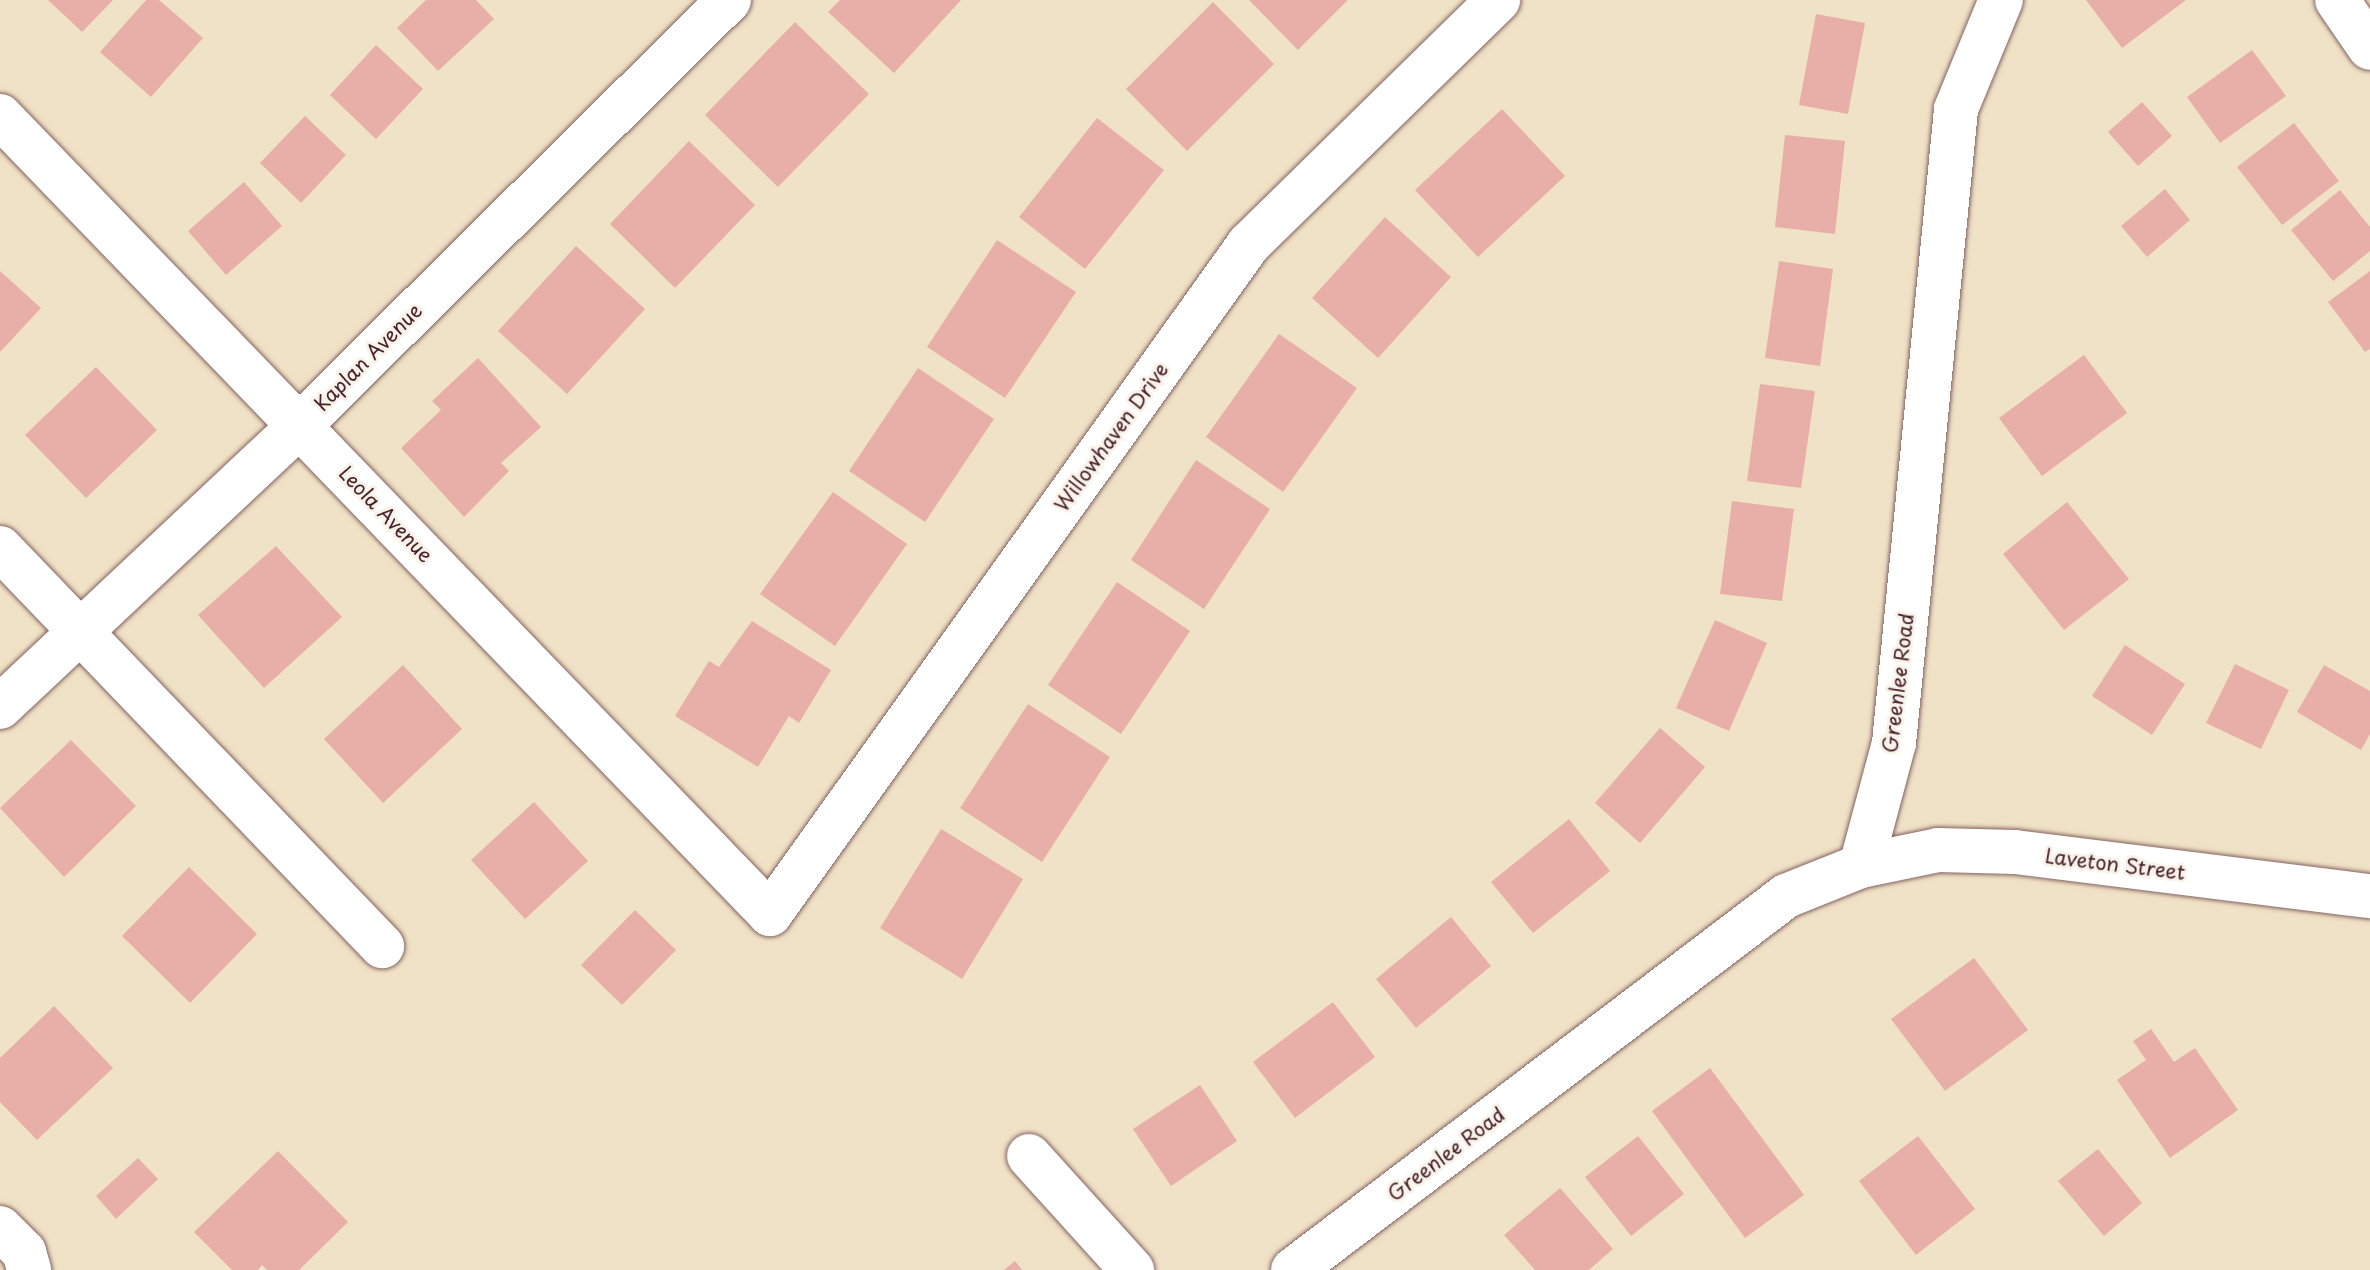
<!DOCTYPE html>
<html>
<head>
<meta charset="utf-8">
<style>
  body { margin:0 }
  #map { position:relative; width:2370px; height:1270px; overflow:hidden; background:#f0e2c6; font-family:"Playpen Sans",sans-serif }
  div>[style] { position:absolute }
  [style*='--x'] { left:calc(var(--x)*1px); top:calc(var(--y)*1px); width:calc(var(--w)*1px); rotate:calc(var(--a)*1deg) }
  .building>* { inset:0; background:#e8afa9 }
  .roads { filter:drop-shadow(0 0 2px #846361) drop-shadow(0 0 2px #846361) }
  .minor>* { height:44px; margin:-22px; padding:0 22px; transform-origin:22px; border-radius:22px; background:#fff }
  span { translate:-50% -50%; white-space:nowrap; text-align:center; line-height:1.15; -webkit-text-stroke:6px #f7f3e8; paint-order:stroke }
  .street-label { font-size:20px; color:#4a1f2b }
</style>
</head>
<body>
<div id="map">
  <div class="building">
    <i style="clip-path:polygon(48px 0,113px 0,82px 32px)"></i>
    <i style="clip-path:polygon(146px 0,159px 0,203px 38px,151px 97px,100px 52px)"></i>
    <i style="clip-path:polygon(426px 0,476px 0,494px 19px,438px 71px,397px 28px)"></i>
    <i style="clip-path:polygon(840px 0,961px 0,894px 73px,828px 12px)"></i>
    <i style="clip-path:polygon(1249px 0,1348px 0,1298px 50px)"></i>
    <i style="clip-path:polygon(2086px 0,2186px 0,2122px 48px)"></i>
    <i style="clip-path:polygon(1213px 2px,1274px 64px,1187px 151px,1126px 89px)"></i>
    <i style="clip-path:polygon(1816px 14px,1865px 23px,1848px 114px,1799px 105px)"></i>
    <i style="clip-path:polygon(795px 22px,869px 94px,778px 187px,705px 115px)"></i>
    <i style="clip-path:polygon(376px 45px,423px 89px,376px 139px,330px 95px)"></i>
    <i style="clip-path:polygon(2252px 50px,2286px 96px,2220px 143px,2187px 97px)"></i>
    <i style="clip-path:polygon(2142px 102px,2172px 136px,2138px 166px,2108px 132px)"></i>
    <i style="clip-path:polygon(1502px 109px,1565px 176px,1478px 257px,1415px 190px)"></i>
    <i style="clip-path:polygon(305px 116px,346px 155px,301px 203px,260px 163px)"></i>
    <i style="clip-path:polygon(1097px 118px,1164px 170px,1085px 269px,1019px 217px)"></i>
    <i style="clip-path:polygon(2294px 123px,2339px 181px,2282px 225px,2237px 167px)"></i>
    <i style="clip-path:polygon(1785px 135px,1845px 141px,1835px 234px,1775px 227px)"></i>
    <i style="clip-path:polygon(689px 141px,755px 205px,675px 288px,610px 224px)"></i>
    <i style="clip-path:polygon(244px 182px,282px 226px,226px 275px,188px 231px)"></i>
    <i style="clip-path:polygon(2165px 189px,2190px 220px,2147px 257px,2121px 226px)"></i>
    <i style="clip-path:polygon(2340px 190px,2370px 227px,2370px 251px,2333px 281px,2291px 230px)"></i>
    <i style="clip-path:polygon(1385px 217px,1451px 277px,1378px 358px,1312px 298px)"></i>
    <i style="clip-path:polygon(997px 240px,1076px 292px,1005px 398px,927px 347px)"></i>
    <i style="clip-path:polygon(576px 246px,645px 309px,567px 394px,498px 331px)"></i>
    <i style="clip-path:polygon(1779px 261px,1833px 269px,1820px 366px,1765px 358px)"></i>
    <i style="clip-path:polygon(0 271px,41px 308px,0 352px)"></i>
    <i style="clip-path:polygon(2370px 271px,2370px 349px,2365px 352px,2328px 302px)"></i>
    <i style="clip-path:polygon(1279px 334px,1357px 388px,1283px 492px,1206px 437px)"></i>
    <i style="clip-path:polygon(2084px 355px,2127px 413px,2042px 476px,1999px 418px)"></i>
    <i style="clip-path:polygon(478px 358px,541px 427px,501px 463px,509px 471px,464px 517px,401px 448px,441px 410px,432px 401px)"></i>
    <i style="clip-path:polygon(96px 367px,157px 430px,86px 498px,25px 435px)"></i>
    <i style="clip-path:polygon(918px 368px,994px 419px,925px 522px,849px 471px)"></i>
    <i style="clip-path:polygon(1760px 384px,1815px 391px,1801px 488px,1747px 481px)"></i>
    <i style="clip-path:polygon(1196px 460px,1270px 509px,1204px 609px,1131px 560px)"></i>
    <i style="clip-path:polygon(833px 492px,907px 544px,835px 646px,760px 594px)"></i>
    <i style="clip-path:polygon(1732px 501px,1794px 509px,1782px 601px,1720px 594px)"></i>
    <i style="clip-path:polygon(2067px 502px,2129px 579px,2064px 630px,2003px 554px)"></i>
    <i style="clip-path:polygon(276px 546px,342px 617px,264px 688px,198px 615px)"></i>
    <i style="clip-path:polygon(1117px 582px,1190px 631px,1121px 734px,1048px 685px)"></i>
    <i style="clip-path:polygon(1715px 620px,1767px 643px,1729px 731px,1676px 708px)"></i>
    <i style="clip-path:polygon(752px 621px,831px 670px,799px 723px,789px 716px,758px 767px,675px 716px,709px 661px,719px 667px)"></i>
    <i style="clip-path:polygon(2125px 645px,2185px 684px,2152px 735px,2092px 696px)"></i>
    <i style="clip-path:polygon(2235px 664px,2289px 690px,2261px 749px,2206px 723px)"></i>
    <i style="clip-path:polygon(403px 665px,462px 729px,383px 803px,324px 739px)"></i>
    <i style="clip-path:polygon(2324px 665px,2370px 691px,2370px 734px,2361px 750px,2297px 712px)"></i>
    <i style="clip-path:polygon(1028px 704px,1110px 757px,1042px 862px,960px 808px)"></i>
    <i style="clip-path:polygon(1660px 728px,1705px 767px,1640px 843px,1595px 803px)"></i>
    <i style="clip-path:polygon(71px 740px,136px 806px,64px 877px,0 808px)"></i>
    <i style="clip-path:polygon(534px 802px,588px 861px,525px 919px,471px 860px)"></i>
    <i style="clip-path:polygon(1569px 819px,1610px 871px,1533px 933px,1491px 882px)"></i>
    <i style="clip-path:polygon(941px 829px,1023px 879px,962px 979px,880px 928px)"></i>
    <i style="clip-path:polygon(189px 867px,257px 934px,190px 1003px,122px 936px)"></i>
    <i style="clip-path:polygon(635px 910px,676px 950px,622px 1005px,581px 965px)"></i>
    <i style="clip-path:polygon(1451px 917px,1491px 966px,1416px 1028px,1376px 979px)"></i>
    <i style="clip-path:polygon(1974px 958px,2028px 1030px,1945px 1091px,1891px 1019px)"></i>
    <i style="clip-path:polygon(1333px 1002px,1375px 1057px,1295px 1118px,1253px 1062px)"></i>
    <i style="clip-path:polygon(54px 1006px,113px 1068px,37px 1140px,0 1102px,0 1058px)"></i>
    <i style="clip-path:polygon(2151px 1029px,2174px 1062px,2195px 1048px,2238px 1110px,2170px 1158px,2117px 1080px,2146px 1060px,2133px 1041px)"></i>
    <i style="clip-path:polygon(1710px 1068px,1804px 1195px,1745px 1238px,1652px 1111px)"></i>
    <i style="clip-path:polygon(1200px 1085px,1237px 1141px,1171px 1186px,1133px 1129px)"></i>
    <i style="clip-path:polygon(1638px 1136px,1684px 1194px,1631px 1236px,1585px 1177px)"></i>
    <i style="clip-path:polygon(1918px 1136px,1975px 1209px,1916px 1255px,1859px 1181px)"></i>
    <i style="clip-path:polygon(2098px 1149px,2142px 1203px,2104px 1236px,2058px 1181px)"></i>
    <i style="clip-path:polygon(278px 1151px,348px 1222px,299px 1270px,267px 1270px,262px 1265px,258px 1270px,232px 1270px,194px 1232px)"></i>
    <i style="clip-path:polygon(138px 1158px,158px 1179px,116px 1219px,96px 1196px)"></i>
    <i style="clip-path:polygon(1560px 1188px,1613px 1249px,1589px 1270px,1535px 1270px,1504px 1235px)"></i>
    <i style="clip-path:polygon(1015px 1261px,1022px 1270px,1004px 1270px)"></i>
  </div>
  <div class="roads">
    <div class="minor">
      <i style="--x:2337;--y:0;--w:58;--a:55.5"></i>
      <i style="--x:0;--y:116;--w:1109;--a:46.02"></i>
      <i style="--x:770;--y:914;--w:824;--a:-54.44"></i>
      <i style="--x:1249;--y:244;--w:349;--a:-44.4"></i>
      <i style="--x:0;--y:548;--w:552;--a:46.18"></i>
      <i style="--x:0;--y:707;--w:412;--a:-43.2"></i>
      <i style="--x:300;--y:425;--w:604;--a:-44.73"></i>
      <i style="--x:1861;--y:866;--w:79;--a:-11.7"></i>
      <i style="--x:1938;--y:850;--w:77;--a:1.5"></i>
      <i style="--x:2015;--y:852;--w:358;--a:7.1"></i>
      <i style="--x:1029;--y:1156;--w:154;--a:47.9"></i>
      <i style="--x:0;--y:1228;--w:34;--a:45"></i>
      <i style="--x:24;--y:1252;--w:19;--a:74"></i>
      <i style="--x:1293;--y:1270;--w:619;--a:-37.18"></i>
      <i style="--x:1786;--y:896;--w:81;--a:-21.8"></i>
      <i style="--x:1861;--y:866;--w:127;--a:-75"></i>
      <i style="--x:1894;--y:743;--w:637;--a:-84.41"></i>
      <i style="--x:1956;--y:109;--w:118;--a:-67.6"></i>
    </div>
  </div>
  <div class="street-label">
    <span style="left:368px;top:357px;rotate:-45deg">Kaplan Avenue</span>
    <span style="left:1111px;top:437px;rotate:-54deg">Willowhaven Drive</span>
    <span style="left:386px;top:514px;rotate:46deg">Leola Avenue</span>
    <span style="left:1898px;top:683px;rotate:-83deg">Greenlee Road</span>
    <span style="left:2115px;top:864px;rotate:7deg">Laveton Street</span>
    <span style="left:1446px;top:1154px;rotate:-37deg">Greenlee Road</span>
  </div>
</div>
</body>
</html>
